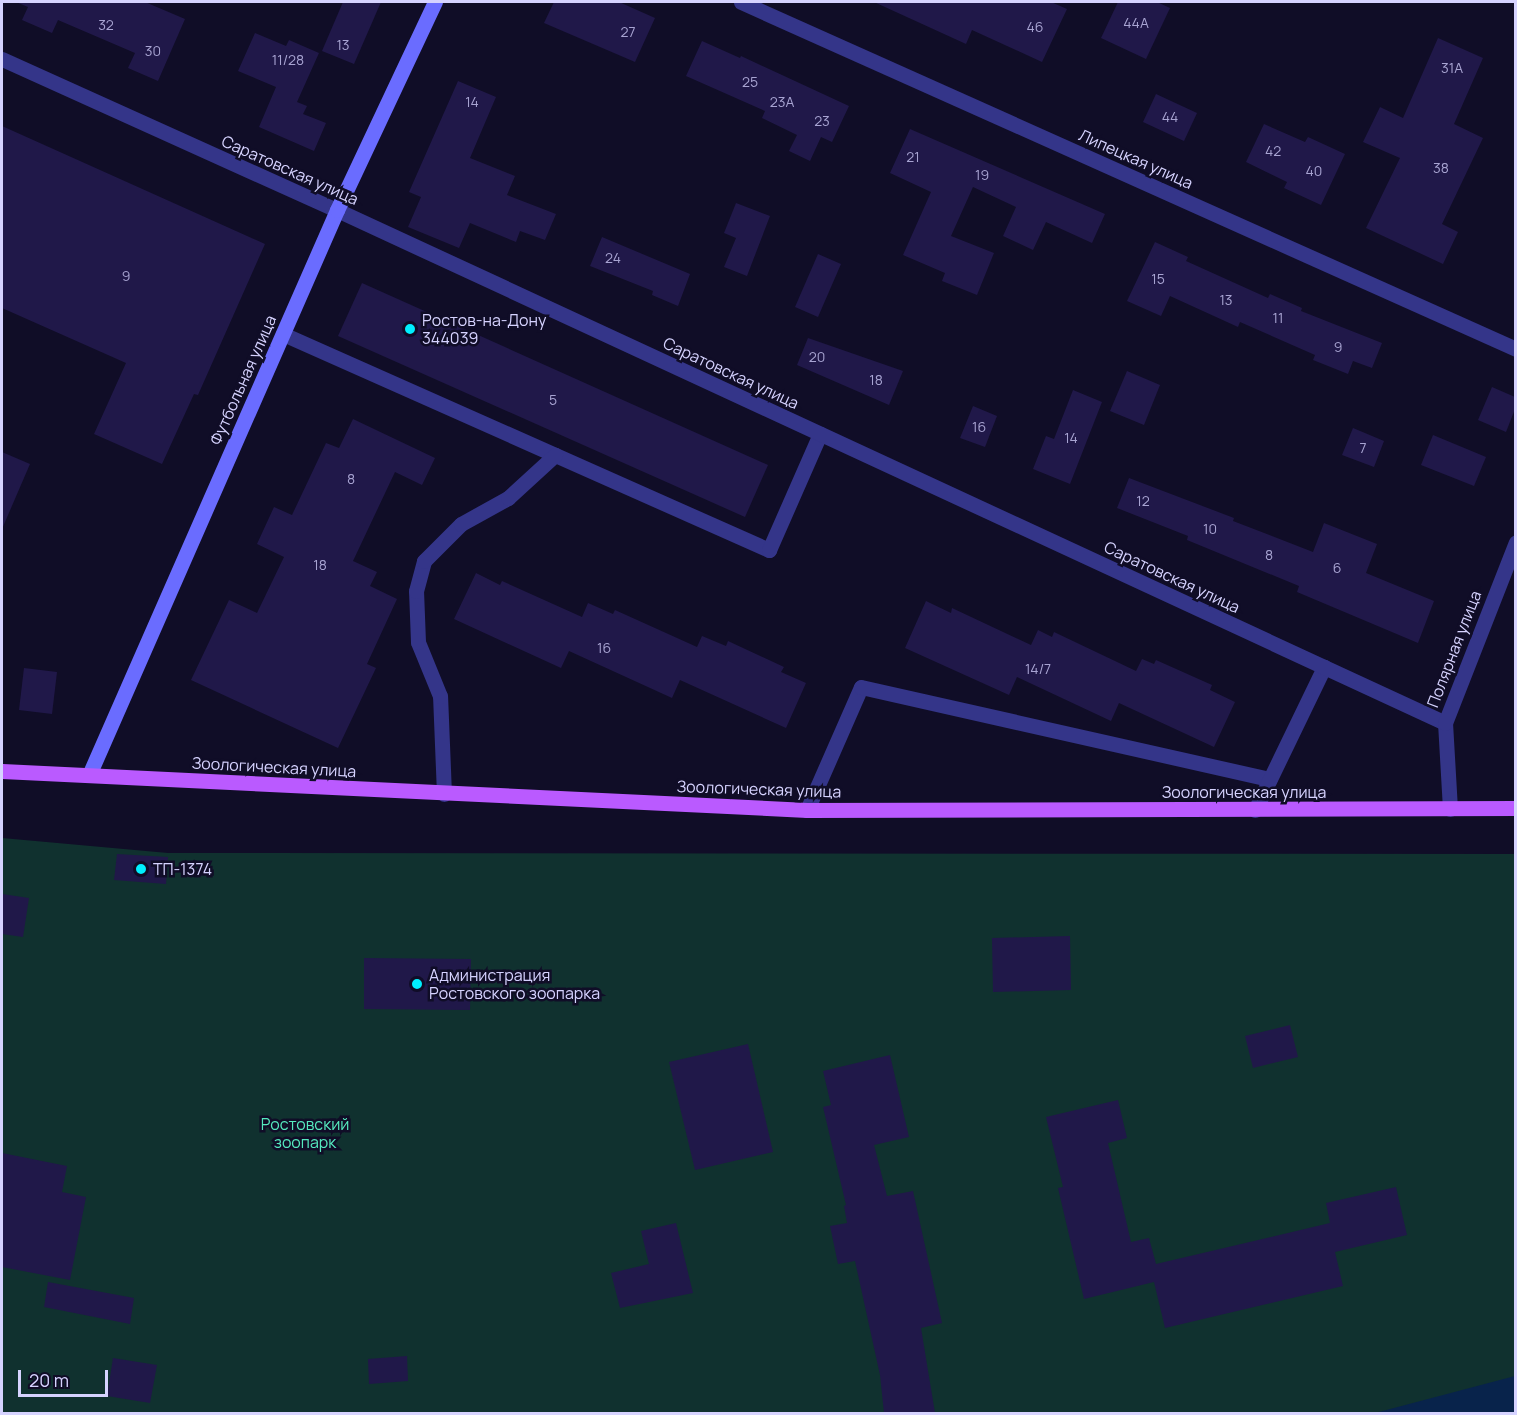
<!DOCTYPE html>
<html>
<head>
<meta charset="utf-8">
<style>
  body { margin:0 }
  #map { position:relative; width:1517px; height:1415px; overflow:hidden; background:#100d27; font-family:Manrope,sans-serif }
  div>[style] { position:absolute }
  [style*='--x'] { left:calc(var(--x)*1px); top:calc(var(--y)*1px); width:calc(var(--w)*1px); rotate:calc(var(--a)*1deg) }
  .green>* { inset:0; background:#10312f }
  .water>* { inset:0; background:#08234b }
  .building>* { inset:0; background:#201849 }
  .service>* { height:15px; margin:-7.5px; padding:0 7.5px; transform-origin:7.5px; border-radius:7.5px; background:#343589 }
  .minor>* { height:15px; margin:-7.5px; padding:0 7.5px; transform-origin:7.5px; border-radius:7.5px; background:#343589 }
  .secondary>* { height:15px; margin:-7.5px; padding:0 7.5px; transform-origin:7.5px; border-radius:7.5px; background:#6a6cff }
  .primary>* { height:15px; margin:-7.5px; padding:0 7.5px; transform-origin:7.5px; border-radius:7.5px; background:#ba5aff }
  .dots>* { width:16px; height:16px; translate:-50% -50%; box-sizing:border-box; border:3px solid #100d27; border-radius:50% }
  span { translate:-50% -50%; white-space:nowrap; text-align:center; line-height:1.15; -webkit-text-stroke:5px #100d27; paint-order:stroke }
  .number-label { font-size:14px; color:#a8a4d2 }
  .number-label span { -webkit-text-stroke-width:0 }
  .street-label { font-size:16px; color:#d6d3ff }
  .poi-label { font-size:16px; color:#d6d3ff }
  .left { translate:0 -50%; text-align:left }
  .park-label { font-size:16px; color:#55e9be }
  .frame { position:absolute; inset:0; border:3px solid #d6d3ff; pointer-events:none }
  .scale { position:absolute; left:18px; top:1370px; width:90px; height:27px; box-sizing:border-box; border:3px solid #d6d3ff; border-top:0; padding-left:8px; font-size:18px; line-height:21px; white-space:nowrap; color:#d6d3ff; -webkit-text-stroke:4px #100d27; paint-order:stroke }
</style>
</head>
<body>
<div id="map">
  <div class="green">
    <i style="clip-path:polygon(2px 838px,168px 853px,1515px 854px,1515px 1413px,2px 1413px)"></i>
  </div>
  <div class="water">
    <i style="clip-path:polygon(1515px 1376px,1515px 1413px,1375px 1413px)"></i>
  </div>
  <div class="building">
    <i style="clip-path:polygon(16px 2px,145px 2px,185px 19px,158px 81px,128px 68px,135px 53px,58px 20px,52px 33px,22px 20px,28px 7px)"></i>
    <i style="clip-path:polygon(343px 2px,381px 2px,354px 64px,322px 51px)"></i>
    <i style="clip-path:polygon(554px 2px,619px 2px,655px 18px,635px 62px,544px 23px)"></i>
    <i style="clip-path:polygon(874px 2px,1051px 2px,1067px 9px,1042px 62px,972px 30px,966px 44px)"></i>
    <i style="clip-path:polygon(1118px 2px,1157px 2px,1170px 8px,1146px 59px,1101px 38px)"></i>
    <i style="clip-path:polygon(255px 33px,286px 46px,289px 40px,319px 53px,297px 102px,307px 106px,303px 114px,326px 123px,314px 151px,259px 127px,276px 87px,238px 71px)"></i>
    <i style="clip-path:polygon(1438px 38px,1483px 58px,1454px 124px,1483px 138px,1442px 224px,1458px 232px,1443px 264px,1366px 228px,1400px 158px,1363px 142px,1380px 107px,1403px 118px)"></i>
    <i style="clip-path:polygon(702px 41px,740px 58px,741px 56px,849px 106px,832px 142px,821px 137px,810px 161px,789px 151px,797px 135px,762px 118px,765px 111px,686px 76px)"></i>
    <i style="clip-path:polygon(458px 81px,496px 97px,470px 158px,515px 176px,507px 195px,556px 214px,545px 240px,520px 231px,516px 242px,470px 223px,459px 248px,408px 227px,421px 197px,409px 192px)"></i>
    <i style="clip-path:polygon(1156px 94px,1197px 113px,1184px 141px,1143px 122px)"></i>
    <i style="clip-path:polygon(1264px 124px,1305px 142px,1308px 137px,1345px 154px,1321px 205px,1284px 188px,1287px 182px,1246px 162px)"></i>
    <i style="clip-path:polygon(2px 126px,265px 244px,198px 395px,194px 394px,162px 464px,94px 434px,126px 363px,2px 308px)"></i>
    <i style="clip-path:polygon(910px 129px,1105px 214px,1092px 243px,1046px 222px,1033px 250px,1003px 236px,1016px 207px,973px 187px,951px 236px,994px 253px,977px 295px,942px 281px,945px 273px,903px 255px,931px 192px,890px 173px)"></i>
    <i style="clip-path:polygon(736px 203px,770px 216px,747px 276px,724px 267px,736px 238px,724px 233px)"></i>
    <i style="clip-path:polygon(602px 237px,690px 274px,678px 306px,652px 295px,653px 291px,590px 266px)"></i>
    <i style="clip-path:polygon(1155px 242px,1188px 257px,1186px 261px,1268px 298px,1270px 294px,1302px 308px,1301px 311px,1382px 343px,1372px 368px,1353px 361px,1348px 374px,1313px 360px,1315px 355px,1240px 322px,1238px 327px,1170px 296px,1161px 316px,1127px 301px)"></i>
    <i style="clip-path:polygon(818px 254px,841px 264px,818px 317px,795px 307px)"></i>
    <i style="clip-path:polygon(362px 283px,768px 465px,745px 517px,338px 336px)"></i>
    <i style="clip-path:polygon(808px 338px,903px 371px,889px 405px,797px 365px)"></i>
    <i style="clip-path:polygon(1127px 371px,1160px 385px,1144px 425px,1110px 411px)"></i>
    <i style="clip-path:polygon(1492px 387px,1515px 397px,1515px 409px,1506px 432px,1478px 420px)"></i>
    <i style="clip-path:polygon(1073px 390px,1102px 402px,1070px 484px,1033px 469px,1046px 436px,1054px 439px)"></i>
    <i style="clip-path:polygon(973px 406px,997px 416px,985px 447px,960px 438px)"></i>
    <i style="clip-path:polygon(353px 419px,435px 458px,422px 485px,395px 472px,353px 561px,377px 572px,370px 586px,397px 599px,367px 664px,376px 668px,338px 748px,191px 680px,229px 600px,257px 613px,284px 557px,257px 544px,274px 507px,292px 515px,326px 443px,339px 448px)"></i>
    <i style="clip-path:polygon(1353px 428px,1384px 441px,1374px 467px,1342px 455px)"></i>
    <i style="clip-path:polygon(1433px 435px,1486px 457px,1474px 486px,1421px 465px)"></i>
    <i style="clip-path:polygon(2px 452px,30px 464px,2px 529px)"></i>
    <i style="clip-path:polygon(1129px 478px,1234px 518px,1233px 521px,1313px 552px,1324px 523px,1377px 544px,1366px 573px,1434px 601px,1418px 643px,1297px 592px,1299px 586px,1187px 540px,1188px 536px,1117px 508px)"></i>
    <i style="clip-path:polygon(476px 573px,500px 585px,502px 581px,582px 617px,588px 603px,613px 614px,615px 610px,697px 647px,702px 636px,726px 646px,728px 641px,784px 667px,781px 672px,806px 683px,786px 728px,680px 680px,672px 698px,569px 651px,561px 668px,454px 619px)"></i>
    <i style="clip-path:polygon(926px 601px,951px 613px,952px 608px,1031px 645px,1038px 630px,1052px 637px,1054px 632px,1136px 671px,1142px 659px,1154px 664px,1156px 660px,1212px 685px,1210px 690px,1235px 702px,1214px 747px,1119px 703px,1111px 721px,1017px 677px,1009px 695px,905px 648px)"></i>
    <i style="clip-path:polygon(24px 668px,57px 672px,52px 714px,19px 710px)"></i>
    <i style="clip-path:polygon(117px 854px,168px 857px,166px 884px,114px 880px)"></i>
    <i style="clip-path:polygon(2px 894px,29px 898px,23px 937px,2px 934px)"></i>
    <i style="clip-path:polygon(1070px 936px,1071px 990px,993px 992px,992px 938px)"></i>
    <i style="clip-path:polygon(364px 958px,471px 959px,470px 1010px,364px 1009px)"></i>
    <i style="clip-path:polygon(1290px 1025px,1298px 1057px,1253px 1068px,1245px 1036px)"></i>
    <i style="clip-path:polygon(748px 1044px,773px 1152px,695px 1170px,669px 1062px)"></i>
    <i style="clip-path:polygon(890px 1055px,909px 1137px,874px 1145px,887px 1196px,913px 1191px,942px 1323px,921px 1328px,935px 1413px,884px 1413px,880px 1375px,855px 1261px,838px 1264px,830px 1226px,847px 1223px,844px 1206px,846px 1205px,823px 1107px,831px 1105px,823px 1071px)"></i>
    <i style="clip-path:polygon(1118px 1100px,1127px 1138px,1108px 1143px,1131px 1242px,1149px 1238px,1156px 1264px,1330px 1223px,1326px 1203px,1396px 1187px,1407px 1235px,1335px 1252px,1343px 1286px,1165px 1328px,1154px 1282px,1084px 1299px,1058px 1188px,1063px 1187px,1046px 1117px)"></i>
    <i style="clip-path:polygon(2px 1153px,67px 1166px,62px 1192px,86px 1197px,70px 1280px,2px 1267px)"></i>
    <i style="clip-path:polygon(676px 1223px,693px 1293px,620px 1308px,611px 1273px,649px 1264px,641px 1231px)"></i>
    <i style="clip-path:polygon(48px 1282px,134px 1298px,130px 1324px,44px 1307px)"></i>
    <i style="clip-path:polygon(407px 1356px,408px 1381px,369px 1384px,368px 1359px)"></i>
    <i style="clip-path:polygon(113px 1358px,157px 1365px,150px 1403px,107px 1396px)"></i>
  </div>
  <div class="service">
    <i style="--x:283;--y:334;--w:532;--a:23.96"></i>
    <i style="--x:769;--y:550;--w:127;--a:-66.3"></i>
    <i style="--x:444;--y:794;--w:98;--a:-92.3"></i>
    <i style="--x:440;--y:696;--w:58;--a:-112.2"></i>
    <i style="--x:418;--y:642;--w:51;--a:-92.2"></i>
    <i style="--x:416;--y:591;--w:31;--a:-75"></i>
    <i style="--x:424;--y:561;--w:52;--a:-45"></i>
    <i style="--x:461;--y:524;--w:54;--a:-29"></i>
    <i style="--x:508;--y:498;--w:64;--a:-42.5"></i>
    <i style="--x:807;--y:810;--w:134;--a:-66.3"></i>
    <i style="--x:861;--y:687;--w:419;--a:12.7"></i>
    <i style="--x:1255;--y:810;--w:159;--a:-64.2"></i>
  </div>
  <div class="minor">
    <i style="--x:741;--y:2;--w:849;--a:24.12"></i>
    <i style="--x:2;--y:59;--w:367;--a:24.3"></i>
    <i style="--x:337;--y:210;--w:1221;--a:24.84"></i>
    <i style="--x:1450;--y:809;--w:86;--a:-93.3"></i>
    <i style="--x:1445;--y:723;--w:194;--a:-68.6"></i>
  </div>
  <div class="secondary">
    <i style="--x:89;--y:775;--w:617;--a:-66.3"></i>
    <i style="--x:337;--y:210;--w:230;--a:-64.8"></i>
  </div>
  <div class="primary">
    <i style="--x:2;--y:771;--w:806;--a:2.77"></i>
    <i style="--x:807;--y:810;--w:709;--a:-0.16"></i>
  </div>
  <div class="dots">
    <i style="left:410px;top:329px;background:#00effe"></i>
    <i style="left:141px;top:869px;background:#00effe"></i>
    <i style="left:417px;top:984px;background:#00effe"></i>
  </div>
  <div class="number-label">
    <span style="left:1136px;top:23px">44А</span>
    <span style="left:106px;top:25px">32</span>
    <span style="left:1035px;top:27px">46</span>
    <span style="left:628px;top:32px">27</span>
    <span style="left:343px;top:45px">13</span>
    <span style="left:153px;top:51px">30</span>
    <span style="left:288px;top:60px">11/28</span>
    <span style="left:1452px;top:68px">31А</span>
    <span style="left:750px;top:82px">25</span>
    <span style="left:472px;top:102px">14</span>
    <span style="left:782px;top:102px">23А</span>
    <span style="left:1170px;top:117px">44</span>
    <span style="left:822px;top:121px">23</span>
    <span style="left:1273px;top:151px">42</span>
    <span style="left:913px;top:157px">21</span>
    <span style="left:1441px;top:168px">38</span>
    <span style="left:1314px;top:171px">40</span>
    <span style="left:982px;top:175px">19</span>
    <span style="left:613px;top:258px">24</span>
    <span style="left:126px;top:276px">9</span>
    <span style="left:1158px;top:279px">15</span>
    <span style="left:1226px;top:300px">13</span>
    <span style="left:1278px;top:318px">11</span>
    <span style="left:1338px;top:347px">9</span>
    <span style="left:817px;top:357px">20</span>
    <span style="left:876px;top:380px">18</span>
    <span style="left:553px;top:400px">5</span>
    <span style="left:979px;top:427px">16</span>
    <span style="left:1071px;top:438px">14</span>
    <span style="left:1363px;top:448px">7</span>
    <span style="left:351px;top:479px">8</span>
    <span style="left:1143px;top:501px">12</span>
    <span style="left:1210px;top:529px">10</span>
    <span style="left:1269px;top:555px">8</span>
    <span style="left:320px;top:565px">18</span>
    <span style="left:1337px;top:568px">6</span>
    <span style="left:604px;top:648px">16</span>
    <span style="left:1038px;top:669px">14/7</span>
  </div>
  <div class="street-label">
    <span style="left:1136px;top:159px;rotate:24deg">Липецкая улица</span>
    <span style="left:290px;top:170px;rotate:24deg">Саратовская улица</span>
    <span style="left:731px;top:373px;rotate:25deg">Саратовская улица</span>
    <span style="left:243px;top:380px;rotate:-66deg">Футбольная улица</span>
    <span style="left:1172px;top:577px;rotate:25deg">Саратовская улица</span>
    <span style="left:1454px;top:649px;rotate:-69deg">Полярная улица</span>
    <span style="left:274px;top:767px;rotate:3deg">Зоологическая улица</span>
    <span style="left:759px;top:789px;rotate:2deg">Зоологическая улица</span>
    <span style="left:1244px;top:792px">Зоологическая улица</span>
  </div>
  <div class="poi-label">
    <span class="left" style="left:422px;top:329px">Ростов-на-Дону<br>344039</span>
    <span class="left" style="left:153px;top:869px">ТП-1374</span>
    <span class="left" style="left:429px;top:984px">Администрация<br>Ростовского зоопарка</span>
  </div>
  <div class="park-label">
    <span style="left:305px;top:1133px">Ростовский<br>зоопарк</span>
  </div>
  <div class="frame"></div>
  <div class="scale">20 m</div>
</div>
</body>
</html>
